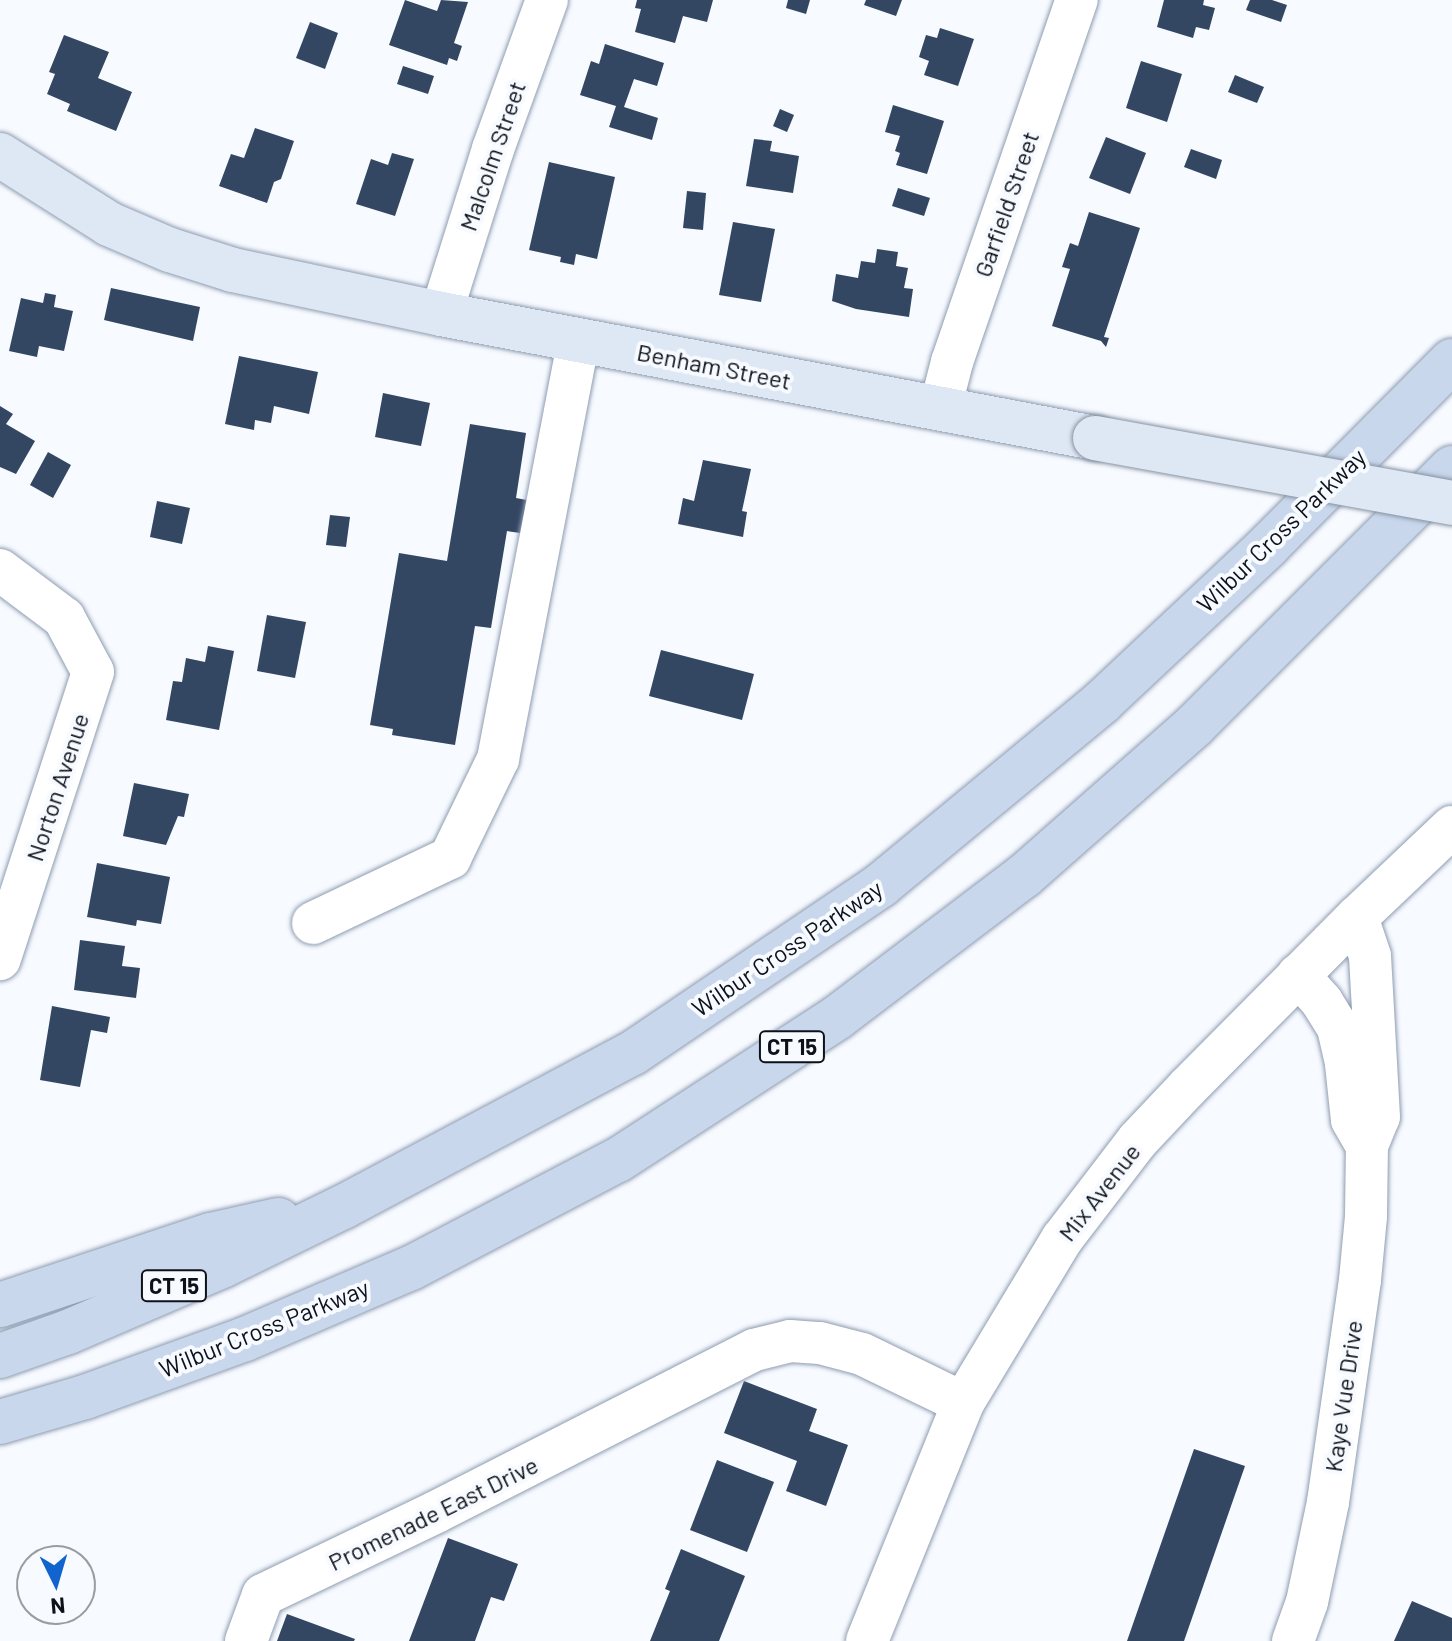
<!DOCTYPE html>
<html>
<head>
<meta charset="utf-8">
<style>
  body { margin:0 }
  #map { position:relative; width:1452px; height:1641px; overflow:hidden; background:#f7faff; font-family:Barlow,sans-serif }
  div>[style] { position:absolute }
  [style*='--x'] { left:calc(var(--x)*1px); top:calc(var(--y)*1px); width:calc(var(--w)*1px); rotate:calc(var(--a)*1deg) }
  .building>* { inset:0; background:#334763 }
  .roads { filter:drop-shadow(0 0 2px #8e9cb1) drop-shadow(0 0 2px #8e9cb1) }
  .minor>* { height:42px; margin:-21px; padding:0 21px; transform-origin:21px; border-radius:21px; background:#fff }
  .major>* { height:44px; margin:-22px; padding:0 22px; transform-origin:22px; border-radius:22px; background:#dee7f4 }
  .highway>* { height:44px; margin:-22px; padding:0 22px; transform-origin:22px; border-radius:22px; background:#c8d7ec }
  .bridges { filter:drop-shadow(0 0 2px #8792a2) drop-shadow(0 0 2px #8792a2) }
  .major-bridge>* { height:44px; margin:-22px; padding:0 22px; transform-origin:22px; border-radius:22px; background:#dee7f4 }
  span { translate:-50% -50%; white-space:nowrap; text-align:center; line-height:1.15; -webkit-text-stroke:8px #f7faff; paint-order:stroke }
  .shield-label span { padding:2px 6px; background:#f7faff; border:2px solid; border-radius:6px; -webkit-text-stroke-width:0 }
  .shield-label { font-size:22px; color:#0d121a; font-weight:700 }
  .street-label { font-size:24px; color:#0d121a }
  .north { position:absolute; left:16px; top:1545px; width:80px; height:80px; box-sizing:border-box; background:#f7faff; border:2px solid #999da3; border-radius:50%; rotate:175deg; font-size:22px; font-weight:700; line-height:32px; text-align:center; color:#0d121a }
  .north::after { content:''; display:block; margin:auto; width:28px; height:36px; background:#1164ce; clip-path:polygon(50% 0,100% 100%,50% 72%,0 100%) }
</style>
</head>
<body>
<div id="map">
  <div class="building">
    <i style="clip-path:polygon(405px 0,437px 11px,441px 0,468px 2px,454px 43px,462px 46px,457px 61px,449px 58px,447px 65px,389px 45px)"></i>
    <i style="clip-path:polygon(637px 0,713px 0,707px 22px,683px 16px,675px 43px,635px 32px,641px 9px,635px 8px)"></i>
    <i style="clip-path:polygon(788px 0,810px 0,806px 14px,786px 8px)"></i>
    <i style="clip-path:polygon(866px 0,902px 0,896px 16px,864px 5px)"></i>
    <i style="clip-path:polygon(1164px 0,1204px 0,1203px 5px,1215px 8px,1209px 30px,1196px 27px,1193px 38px,1157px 27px)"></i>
    <i style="clip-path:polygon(1250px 0,1272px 0,1287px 5px,1281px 22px,1246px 10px)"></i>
    <i style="clip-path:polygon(310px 22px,338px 33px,325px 69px,296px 58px)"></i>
    <i style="clip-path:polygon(940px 28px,974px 39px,958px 86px,924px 75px,929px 61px,919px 57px,926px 35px,937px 38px)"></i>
    <i style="clip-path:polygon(64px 35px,109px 52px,98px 78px,132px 92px,116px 131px,67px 111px,70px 104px,47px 94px,55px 74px,49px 72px)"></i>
    <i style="clip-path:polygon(605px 44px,664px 63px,657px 86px,634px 79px,624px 107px,658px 118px,652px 140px,609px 127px,616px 106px,580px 95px,591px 61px,599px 64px)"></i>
    <i style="clip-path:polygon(1141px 61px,1182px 74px,1167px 122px,1126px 108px)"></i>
    <i style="clip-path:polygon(403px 66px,434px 76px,428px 94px,397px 84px)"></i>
    <i style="clip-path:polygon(1235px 75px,1264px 87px,1257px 103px,1228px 92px)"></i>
    <i style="clip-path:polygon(893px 105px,944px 121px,927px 174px,896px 165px,900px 153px,895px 151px,900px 136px,885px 132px)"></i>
    <i style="clip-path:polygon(780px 109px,794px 115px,787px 132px,773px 126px)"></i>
    <i style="clip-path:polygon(255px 128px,294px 141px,281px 179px,274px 182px,267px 203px,219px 186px,231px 154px,244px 158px)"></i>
    <i style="clip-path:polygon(1106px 137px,1146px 153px,1130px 194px,1089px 178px)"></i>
    <i style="clip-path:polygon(754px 139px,772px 141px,770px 151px,799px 156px,793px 193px,746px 186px)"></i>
    <i style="clip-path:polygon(1191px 149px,1222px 160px,1216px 179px,1184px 167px)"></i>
    <i style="clip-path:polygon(392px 153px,414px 159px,395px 216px,356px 204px,371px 159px,388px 165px)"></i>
    <i style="clip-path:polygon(549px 162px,615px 177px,597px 259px,576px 254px,574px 265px,560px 262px,561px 257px,529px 250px)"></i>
    <i style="clip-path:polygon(898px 188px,930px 198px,924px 216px,892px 206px)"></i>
    <i style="clip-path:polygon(687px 191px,706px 193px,703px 230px,683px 228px)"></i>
    <i style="clip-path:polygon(1089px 212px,1140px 228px,1104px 337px,1109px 338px,1106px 347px,1101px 341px,1052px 326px,1070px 269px,1062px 267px,1070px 243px,1078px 246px)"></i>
    <i style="clip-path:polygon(733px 222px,775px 229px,761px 302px,719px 295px)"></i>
    <i style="clip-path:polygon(877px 249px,898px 252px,896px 266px,908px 268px,904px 288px,913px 289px,909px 317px,856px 309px,832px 301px,836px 274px,858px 278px,861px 261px,875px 263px)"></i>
    <i style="clip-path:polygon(111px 288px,200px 307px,193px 341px,104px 320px)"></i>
    <i style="clip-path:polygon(45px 293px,56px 295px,54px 307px,73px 311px,64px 351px,39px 346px,37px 357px,9px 351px,21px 298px,43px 303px)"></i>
    <i style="clip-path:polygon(239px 356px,318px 372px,309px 414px,274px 406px,271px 423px,255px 420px,254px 430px,225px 424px)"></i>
    <i style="clip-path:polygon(383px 393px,430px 403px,421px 446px,375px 437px)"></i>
    <i style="clip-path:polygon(0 406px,13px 414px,6px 424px,35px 441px,16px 474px,0 467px)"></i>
    <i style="clip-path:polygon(470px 424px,526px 433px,516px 498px,532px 501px,527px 534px,507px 531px,491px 628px,475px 626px,455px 745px,392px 735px,393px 729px,370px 725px,399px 553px,447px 561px)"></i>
    <i style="clip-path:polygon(48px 452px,71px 465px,53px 498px,30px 485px)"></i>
    <i style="clip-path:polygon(703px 460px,751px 469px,742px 511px,747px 512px,743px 537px,678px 524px,683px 498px,694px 501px)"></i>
    <i style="clip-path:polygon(157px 501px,190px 508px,182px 544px,150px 537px)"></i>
    <i style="clip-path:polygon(330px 515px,350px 517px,346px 547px,326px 545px)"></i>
    <i style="clip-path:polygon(267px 615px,306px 622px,295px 678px,257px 671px)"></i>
    <i style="clip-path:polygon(208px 646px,234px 651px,219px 730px,166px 720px,173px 681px,182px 682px,186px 658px,205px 662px)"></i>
    <i style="clip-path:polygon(661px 650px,754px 674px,742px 720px,649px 696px)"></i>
    <i style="clip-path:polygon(134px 783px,189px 794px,184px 817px,178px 816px,166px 845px,123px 836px)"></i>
    <i style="clip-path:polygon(97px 863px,170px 877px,161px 924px,137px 920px,136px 926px,87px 917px)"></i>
    <i style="clip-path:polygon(80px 940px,125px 946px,122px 966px,140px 968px,136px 998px,74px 990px)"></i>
    <i style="clip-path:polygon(52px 1006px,110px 1017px,107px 1033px,91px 1030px,80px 1087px,40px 1080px)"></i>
    <i style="clip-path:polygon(744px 1381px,817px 1409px,809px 1431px,848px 1445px,826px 1506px,786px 1491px,797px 1461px,724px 1433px)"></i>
    <i style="clip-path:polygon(1194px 1449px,1245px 1466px,1184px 1641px,1127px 1641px)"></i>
    <i style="clip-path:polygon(717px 1460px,774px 1482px,747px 1552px,690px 1530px)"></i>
    <i style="clip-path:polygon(448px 1538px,518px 1564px,504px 1601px,491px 1597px,475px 1641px,409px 1641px)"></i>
    <i style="clip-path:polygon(681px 1549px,745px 1576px,719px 1641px,650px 1641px,670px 1591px,665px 1589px)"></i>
    <i style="clip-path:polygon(1412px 1601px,1452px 1618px,1452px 1641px,1394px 1641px)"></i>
    <i style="clip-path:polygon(287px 1614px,355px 1639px,354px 1641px,277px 1641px)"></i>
  </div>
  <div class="roads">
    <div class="minor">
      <i style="--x:441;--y:314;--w:173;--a:-72.5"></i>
      <i style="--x:493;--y:149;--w:158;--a:-70.1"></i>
      <i style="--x:940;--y:409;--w:49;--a:-75.7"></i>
      <i style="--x:952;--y:362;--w:383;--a:-71"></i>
      <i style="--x:0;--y:570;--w:80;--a:36.9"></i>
      <i style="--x:64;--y:618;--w:61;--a:61.8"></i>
      <i style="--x:93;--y:672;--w:302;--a:108"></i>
      <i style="--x:313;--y:923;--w:152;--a:-25.4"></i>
      <i style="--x:450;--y:858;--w:110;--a:-64.1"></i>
      <i style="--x:498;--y:759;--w:427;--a:-79.1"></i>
      <i style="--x:1298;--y:975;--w:36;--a:48"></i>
      <i style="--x:1322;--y:1002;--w:31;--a:58"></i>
      <i style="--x:1338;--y:1028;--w:37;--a:77"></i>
      <i style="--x:1346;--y:1064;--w:56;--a:83.9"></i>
      <i style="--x:1352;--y:1120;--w:30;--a:60"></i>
      <i style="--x:1367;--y:1146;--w:31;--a:-68"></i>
      <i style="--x:1379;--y:1117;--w:161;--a:-93.2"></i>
      <i style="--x:1370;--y:956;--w:41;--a:-108.4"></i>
      <i style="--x:246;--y:1641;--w:49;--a:-69.7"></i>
      <i style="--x:263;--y:1595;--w:192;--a:-25.6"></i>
      <i style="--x:436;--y:1512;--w:357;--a:-27"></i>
      <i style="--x:754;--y:1350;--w:37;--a:-14"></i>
      <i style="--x:790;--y:1341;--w:30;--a:4"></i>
      <i style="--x:820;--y:1343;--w:43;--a:14.7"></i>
      <i style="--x:862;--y:1354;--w:112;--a:25.9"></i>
      <i style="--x:867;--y:1641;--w:257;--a:-68"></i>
      <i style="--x:963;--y:1403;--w:192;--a:-58.9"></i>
      <i style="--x:1062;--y:1239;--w:125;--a:-52.5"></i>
      <i style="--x:1138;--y:1140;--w:73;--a:-46.7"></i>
      <i style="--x:1188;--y:1087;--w:240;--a:-45.2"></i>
      <i style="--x:1357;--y:917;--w:131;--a:-43.5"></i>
      <i style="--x:1293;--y:1641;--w:41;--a:-70.3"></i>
      <i style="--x:1307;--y:1602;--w:102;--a:-78.1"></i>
      <i style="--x:1328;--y:1502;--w:224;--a:-81.8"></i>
      <i style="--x:1360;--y:1280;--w:64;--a:-84.6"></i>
      <i style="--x:1366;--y:1216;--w:70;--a:-89.2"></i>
    </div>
    <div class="major">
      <i style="--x:0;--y:155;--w:129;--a:32.3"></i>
      <i style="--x:109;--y:224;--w:66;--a:23.1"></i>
      <i style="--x:170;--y:250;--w:66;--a:17.6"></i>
      <i style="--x:233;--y:270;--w:213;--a:11.9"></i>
      <i style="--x:441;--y:314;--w:666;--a:10.74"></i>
    </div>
    <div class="highway">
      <i style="--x:0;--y:1305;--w:222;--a:-18.4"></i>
      <i style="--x:211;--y:1235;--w:69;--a:-12.6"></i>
      <i style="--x:0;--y:1356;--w:72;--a:-19.4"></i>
      <i style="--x:68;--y:1332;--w:168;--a:-23.2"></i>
      <i style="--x:222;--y:1266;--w:135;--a:-26"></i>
      <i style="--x:343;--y:1207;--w:328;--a:-28"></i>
      <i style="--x:633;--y:1053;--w:300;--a:-34.1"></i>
      <i style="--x:881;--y:885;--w:287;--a:-39.6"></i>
      <i style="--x:1102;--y:702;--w:228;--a:-43.2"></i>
      <i style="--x:1268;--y:546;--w:261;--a:-45.2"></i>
      <i style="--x:0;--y:1422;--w:89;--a:-16.4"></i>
      <i style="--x:85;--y:1397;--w:170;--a:-19.9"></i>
      <i style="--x:245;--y:1339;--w:181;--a:-23.2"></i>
      <i style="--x:411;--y:1268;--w:233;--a:-27.6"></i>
      <i style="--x:618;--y:1160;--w:262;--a:-33"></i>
      <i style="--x:838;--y:1017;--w:233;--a:-37.2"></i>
      <i style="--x:1024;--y:876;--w:227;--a:-41.4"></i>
      <i style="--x:1194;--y:726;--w:365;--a:-45"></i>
    </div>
  </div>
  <div class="bridges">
    <div class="major-bridge">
      <i style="--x:1095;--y:438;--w:363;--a:10.3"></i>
    </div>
  </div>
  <div class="shield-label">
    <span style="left:792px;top:1047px">CT 15</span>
    <span style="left:174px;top:1286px">CT 15</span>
  </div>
  <div class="street-label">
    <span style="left:492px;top:156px;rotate:-71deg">Malcolm Street</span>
    <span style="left:1006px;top:204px;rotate:-71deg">Garfield Street</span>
    <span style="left:714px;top:366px;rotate:11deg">Benham Street</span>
    <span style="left:1281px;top:530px;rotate:-44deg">Wilbur Cross Parkway</span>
    <span style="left:57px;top:787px;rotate:-72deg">Norton Avenue</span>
    <span style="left:787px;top:948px;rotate:-34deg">Wilbur Cross Parkway</span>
    <span style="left:1099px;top:1192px;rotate:-52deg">Mix Avenue</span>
    <span style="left:264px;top:1328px;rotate:-22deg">Wilbur Cross Parkway</span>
    <span style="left:1343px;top:1396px;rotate:-82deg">Kaye Vue Drive</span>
    <span style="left:433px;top:1513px;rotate:-26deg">Promenade East Drive</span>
  </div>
  <div class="north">N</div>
</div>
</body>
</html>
